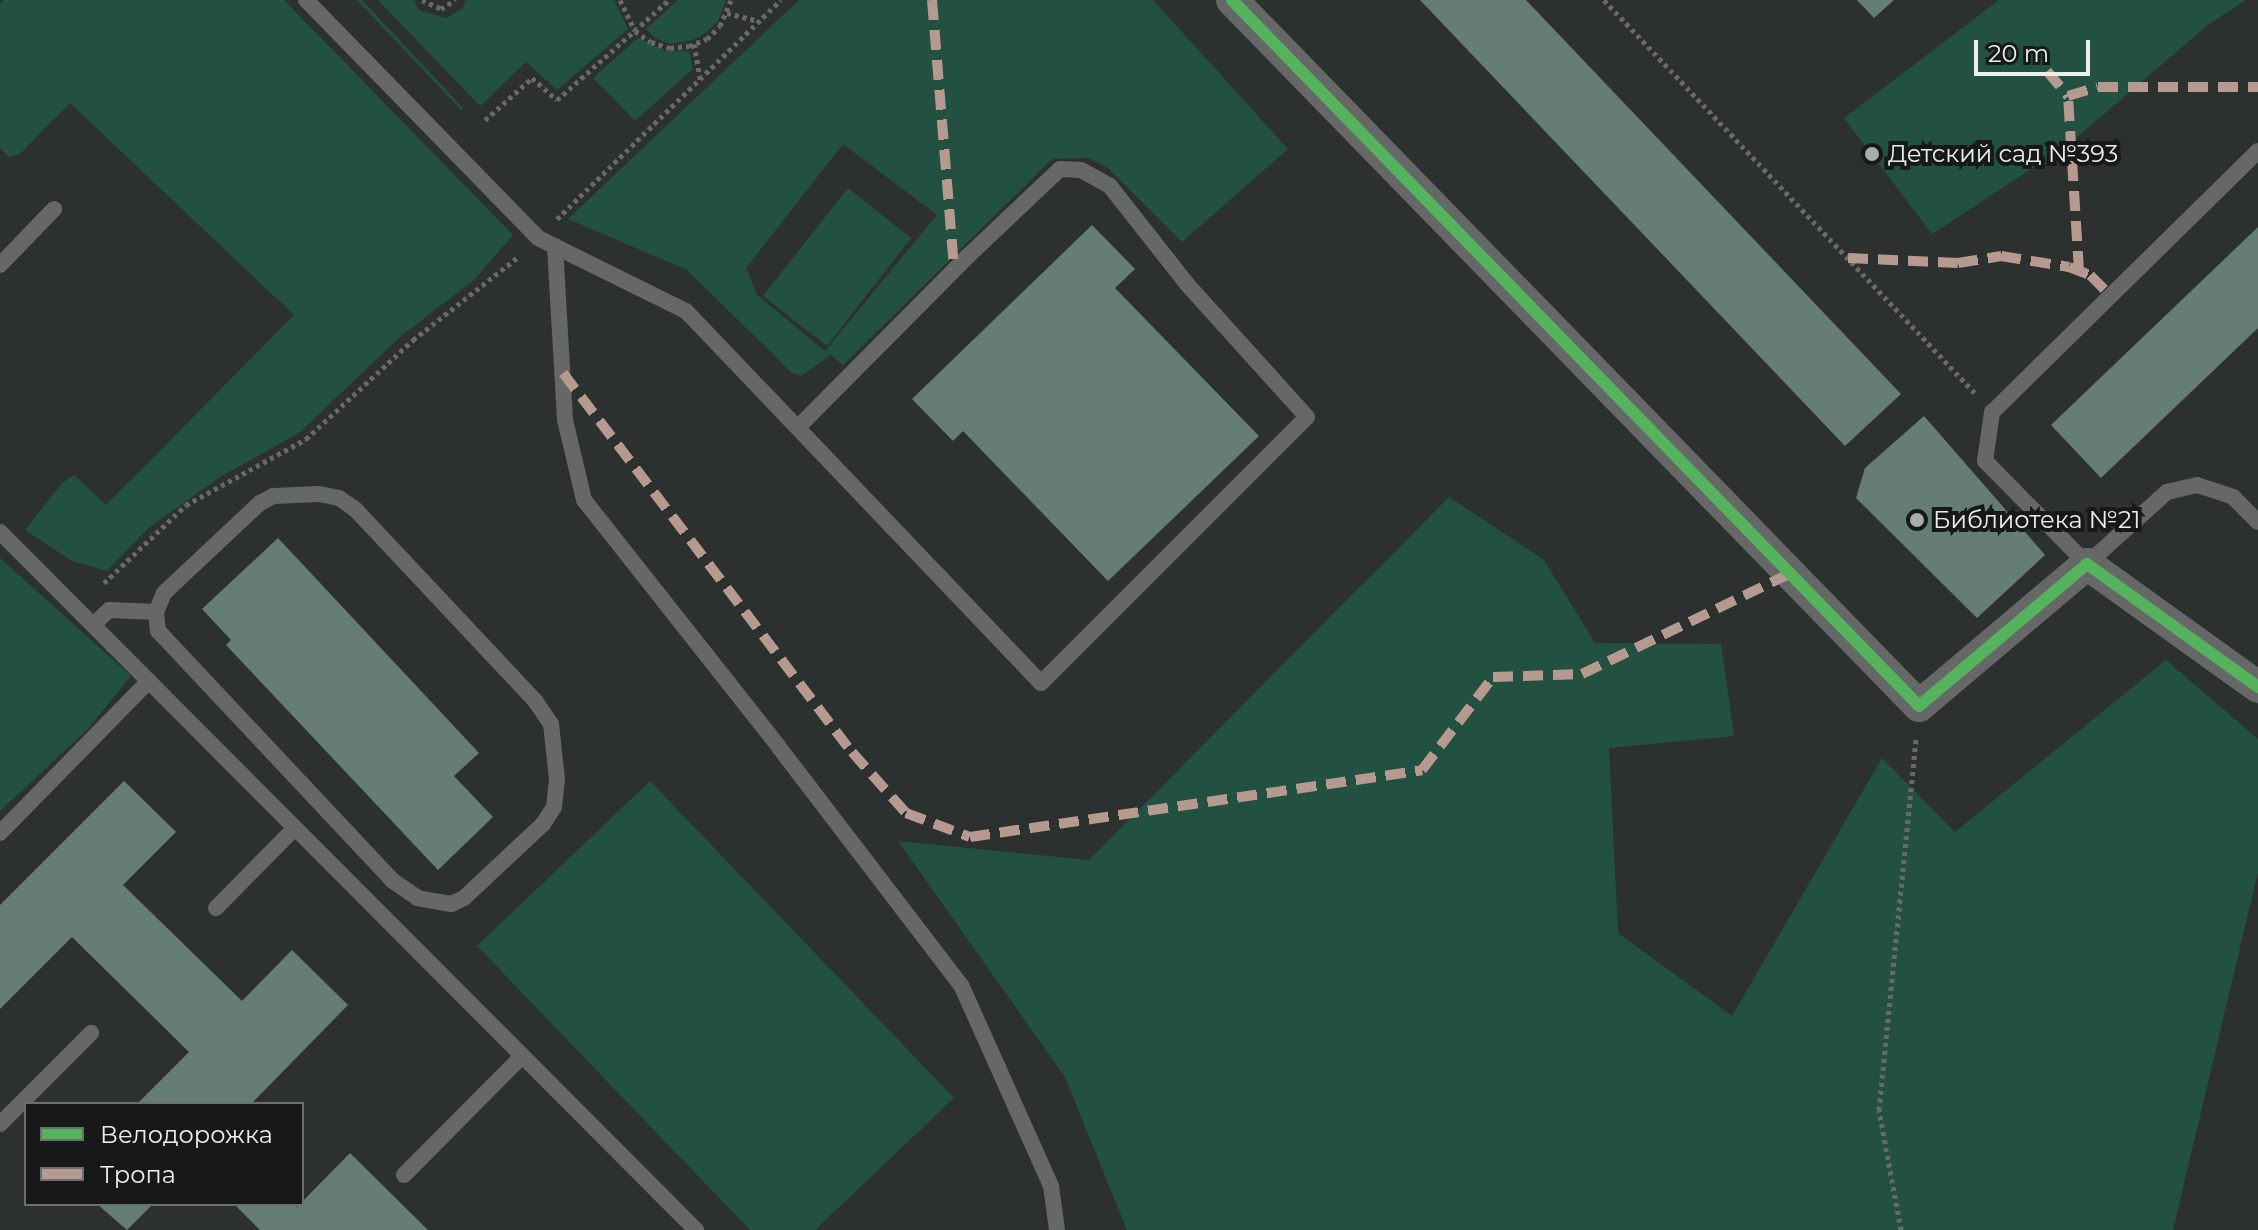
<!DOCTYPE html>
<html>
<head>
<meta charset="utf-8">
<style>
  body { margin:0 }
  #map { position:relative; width:2258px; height:1230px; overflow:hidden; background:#2c312f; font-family:Montserrat,sans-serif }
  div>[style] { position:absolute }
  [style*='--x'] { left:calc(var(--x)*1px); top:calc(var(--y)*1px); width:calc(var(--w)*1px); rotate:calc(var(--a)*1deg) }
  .green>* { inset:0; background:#225141 }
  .building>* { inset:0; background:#657d74 }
  .path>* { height:5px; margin-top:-2.5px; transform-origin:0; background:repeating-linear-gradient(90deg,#686a6a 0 4px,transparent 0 8px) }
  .lane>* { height:16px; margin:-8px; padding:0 8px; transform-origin:8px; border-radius:8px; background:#656866 }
  .street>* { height:32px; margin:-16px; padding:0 16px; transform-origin:16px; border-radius:16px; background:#656866 }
  .quiet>* { height:10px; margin-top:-5px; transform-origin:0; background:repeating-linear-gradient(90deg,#b69a8f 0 20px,transparent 0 30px) }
  .cycleway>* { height:12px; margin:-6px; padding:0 6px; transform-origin:6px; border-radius:6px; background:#56b35d }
  .dots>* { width:22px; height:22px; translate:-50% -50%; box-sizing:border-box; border:4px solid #161917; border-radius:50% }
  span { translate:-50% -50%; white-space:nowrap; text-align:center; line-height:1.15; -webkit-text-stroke:8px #161917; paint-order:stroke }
  .poi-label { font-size:24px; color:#eaefed }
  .left { translate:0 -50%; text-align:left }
  .legend { position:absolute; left:24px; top:1102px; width:280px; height:104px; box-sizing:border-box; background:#161917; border:2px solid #6b6f6d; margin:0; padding:10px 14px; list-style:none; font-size:24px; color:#eaefed }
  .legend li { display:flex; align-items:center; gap:16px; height:40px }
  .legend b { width:40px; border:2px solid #6b6f6d }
  .scale { position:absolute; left:1974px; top:40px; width:116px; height:36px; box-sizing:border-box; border:4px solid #eaefed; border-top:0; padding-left:10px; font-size:24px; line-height:28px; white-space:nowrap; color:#eaefed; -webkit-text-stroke:6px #161917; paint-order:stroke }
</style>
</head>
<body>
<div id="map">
  <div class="green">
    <i style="clip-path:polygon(4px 0,284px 0,513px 235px,474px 280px,401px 336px,299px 433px,220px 477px,147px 529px,107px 571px,72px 561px,25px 530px,62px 483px,74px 475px,106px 505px,294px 315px,70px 103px,20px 154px,9px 157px,0 148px,0 4px)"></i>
    <i style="clip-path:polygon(357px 0,362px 0,463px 108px,462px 111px)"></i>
    <i style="clip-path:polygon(378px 0,414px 0,419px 10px,446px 18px,462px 9px,466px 0,614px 0,628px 29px,557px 90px,526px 62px,480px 106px)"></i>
    <i style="clip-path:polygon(678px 0,726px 0,718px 21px,706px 33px,693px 40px,670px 44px,655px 38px,646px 29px)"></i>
    <i style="clip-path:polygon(evenodd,799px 0,1153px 0,1288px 149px,1182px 242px,1108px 168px,1089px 158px,1052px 159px,843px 365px,831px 355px,801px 376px,792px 373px,687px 270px,568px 219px,799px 0,843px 144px,937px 215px,825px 351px,757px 295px,746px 268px,843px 144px)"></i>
    <i style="clip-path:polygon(1999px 0,2246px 0,2209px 24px,2068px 145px,1932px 234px,1844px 118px)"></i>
    <i style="clip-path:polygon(638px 38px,666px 51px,689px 51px,693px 69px,635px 121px,593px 78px)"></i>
    <i style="clip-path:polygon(848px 188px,911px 238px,827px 346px,763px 296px)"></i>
    <i style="clip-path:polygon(1449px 497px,1544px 560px,1595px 643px,1721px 644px,1734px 736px,1609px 748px,1618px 933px,1732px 1016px,1882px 758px,1955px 832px,2166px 660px,2258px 739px,2258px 872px,2173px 1230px,1127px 1230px,1065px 1077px,898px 841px,1089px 860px)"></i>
    <i style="clip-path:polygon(0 558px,131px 676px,86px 731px,0 811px)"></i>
    <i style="clip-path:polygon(650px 781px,954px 1098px,815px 1230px,750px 1230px,477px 946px)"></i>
  </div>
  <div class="building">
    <i style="clip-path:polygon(1420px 0,1526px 0,1901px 394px,1845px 446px)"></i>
    <i style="clip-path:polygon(1857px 0,1894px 0,1874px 18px)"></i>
    <i style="clip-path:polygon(1092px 225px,1135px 269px,1115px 288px,1259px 436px,1108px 581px,963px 431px,953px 441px,912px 399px)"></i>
    <i style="clip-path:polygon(2258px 227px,2258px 328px,2101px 478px,2051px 425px)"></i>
    <i style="clip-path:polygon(1924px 416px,2045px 555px,1977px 618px,1856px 498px,1865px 468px)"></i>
    <i style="clip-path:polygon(278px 538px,479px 753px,454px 776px,493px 817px,438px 870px,226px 645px,231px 640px,202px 609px)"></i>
    <i style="clip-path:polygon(124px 781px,176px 832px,123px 885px,242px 1001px,292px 950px,348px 1005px,251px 1104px,137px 1104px,189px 1052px,72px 937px,0 1009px,0 905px)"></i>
    <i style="clip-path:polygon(350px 1153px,428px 1230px,260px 1230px,234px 1204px,293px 1204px,297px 1207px)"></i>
    <i style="clip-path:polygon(97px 1204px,153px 1204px,127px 1230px)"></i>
  </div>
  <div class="path">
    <i style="--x:422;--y:0;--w:21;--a:25"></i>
    <i style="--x:441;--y:9;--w:17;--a:-33"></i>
    <i style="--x:620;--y:0;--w:34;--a:64"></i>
    <i style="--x:635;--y:31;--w:19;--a:35"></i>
    <i style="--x:651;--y:42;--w:20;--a:18"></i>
    <i style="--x:670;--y:48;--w:19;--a:-6"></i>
    <i style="--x:689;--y:46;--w:19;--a:-21"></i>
    <i style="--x:707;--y:39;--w:18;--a:-45"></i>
    <i style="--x:720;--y:26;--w:28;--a:-67"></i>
    <i style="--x:1604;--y:0;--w:540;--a:46.65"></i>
    <i style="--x:727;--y:13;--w:32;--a:14"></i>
    <i style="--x:694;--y:44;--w:36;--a:80"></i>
    <i style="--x:485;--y:120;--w:63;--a:-41.8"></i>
    <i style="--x:532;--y:78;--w:33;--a:41"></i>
    <i style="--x:557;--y:100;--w:150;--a:-41.8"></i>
    <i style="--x:557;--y:219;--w:313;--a:-44.4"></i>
    <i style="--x:104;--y:583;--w:113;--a:-43.6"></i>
    <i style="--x:186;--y:505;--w:137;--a:-28.8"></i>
    <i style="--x:306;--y:439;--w:146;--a:-42.8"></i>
    <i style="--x:413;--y:340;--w:134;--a:-38.3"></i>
    <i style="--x:1901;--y:1230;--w:122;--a:-100.4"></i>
    <i style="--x:1879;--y:1110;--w:373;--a:-84.3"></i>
  </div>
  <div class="lane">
    <i style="--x:306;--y:0;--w:332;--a:45.7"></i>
    <i style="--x:538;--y:238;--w:165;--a:26.3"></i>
    <i style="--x:686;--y:311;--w:514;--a:46.34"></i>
    <i style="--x:1041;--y:683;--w:376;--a:-45"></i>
    <i style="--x:1307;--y:417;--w:179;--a:-132.1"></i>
    <i style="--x:1187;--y:284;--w:125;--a:-128.2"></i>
    <i style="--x:1110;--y:186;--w:33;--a:-151"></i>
    <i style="--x:1081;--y:170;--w:21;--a:-177"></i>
    <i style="--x:1060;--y:169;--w:127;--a:136.6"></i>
    <i style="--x:968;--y:256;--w:240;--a:134.8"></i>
    <i style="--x:2258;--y:151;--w:373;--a:135.5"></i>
    <i style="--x:1992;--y:412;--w:49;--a:98.1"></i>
    <i style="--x:1985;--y:461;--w:145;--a:45.3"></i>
    <i style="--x:2087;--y:564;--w:108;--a:-42"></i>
    <i style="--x:2167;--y:492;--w:31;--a:-13"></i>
    <i style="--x:2197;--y:485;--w:38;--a:18"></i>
    <i style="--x:2233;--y:497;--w:35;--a:45"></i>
    <i style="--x:555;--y:246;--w:174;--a:86.7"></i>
    <i style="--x:565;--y:420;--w:82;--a:76.6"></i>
    <i style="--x:584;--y:500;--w:313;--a:51.7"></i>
    <i style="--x:778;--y:746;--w:303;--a:52.6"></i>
    <i style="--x:962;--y:987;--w:218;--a:65.9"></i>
    <i style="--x:1051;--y:1186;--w:44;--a:82.2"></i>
    <i style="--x:0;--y:265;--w:78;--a:-46"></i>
    <i style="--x:319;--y:494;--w:20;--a:11"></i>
    <i style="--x:339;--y:498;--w:19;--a:35"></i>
    <i style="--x:355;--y:509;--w:265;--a:46.8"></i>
    <i style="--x:536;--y:702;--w:27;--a:56"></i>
    <i style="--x:551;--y:724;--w:55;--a:83.8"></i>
    <i style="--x:557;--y:779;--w:28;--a:96"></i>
    <i style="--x:554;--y:807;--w:20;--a:123"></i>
    <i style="--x:543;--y:824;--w:108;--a:136.9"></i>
    <i style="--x:464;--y:898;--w:14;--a:155"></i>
    <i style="--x:451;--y:904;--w:34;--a:-170"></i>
    <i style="--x:418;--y:898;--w:30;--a:-146"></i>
    <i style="--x:393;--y:881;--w:343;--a:-133.2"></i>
    <i style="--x:158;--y:631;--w:19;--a:-96"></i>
    <i style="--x:156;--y:612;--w:21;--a:-67"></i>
    <i style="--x:164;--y:593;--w:132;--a:-43.2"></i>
    <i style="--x:260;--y:503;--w:15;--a:-28"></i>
    <i style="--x:273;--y:496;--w:46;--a:-2.5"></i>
    <i style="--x:0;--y:532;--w:986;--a:45.08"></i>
    <i style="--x:93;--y:625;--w:22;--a:-43"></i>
    <i style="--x:109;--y:610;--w:47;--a:2.4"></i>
    <i style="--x:0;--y:833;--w:213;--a:-45.6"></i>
    <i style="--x:216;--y:908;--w:112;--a:-45.4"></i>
    <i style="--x:0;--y:1124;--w:129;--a:-45"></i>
    <i style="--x:404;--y:1175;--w:168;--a:-45.2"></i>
  </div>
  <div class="street">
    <i style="--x:1232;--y:0;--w:985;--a:45.78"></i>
    <i style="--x:1919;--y:706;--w:220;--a:-40.2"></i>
    <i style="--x:2087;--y:564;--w:211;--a:35.7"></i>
  </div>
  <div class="quiet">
    <i style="--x:932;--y:0;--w:270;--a:85.3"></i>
    <i style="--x:2047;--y:71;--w:33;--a:50"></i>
    <i style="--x:1848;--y:258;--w:110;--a:2.6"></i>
    <i style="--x:1958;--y:263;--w:44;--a:-9.2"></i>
    <i style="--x:2001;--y:256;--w:69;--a:9.2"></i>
    <i style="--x:2069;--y:267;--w:22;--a:21"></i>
    <i style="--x:2090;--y:275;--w:30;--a:45"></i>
    <i style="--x:2079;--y:271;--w:175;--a:-93.6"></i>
    <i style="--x:2068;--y:96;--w:31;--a:-17"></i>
    <i style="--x:2098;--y:87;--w:160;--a:0"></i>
    <i style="--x:563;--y:373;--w:477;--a:52.7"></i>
    <i style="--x:852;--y:752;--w:81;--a:48.5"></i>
    <i style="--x:906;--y:813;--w:68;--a:20.6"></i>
    <i style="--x:970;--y:837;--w:457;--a:-8.4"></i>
    <i style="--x:1422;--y:770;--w:117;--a:-52.6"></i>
    <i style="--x:1493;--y:677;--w:89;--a:-1.9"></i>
    <i style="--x:1582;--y:674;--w:230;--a:-25.8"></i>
  </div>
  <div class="cycleway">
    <i style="--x:1232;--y:0;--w:985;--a:45.78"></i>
    <i style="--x:1919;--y:706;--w:220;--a:-40.2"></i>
    <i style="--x:2087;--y:564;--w:211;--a:35.7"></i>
  </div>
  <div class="dots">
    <i style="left:1872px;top:154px;background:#a8acaa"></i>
    <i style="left:1917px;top:520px;background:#a8acaa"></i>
  </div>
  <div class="poi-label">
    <span class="left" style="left:1888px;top:154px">Детский сад №393</span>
    <span class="left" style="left:1933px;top:520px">Библиотека №21</span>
  </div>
  <ul class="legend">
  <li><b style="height:10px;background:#56b35d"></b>Велодорожка</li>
  <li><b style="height:10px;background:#b69a8f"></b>Тропа</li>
  </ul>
  <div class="scale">20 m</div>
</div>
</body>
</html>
